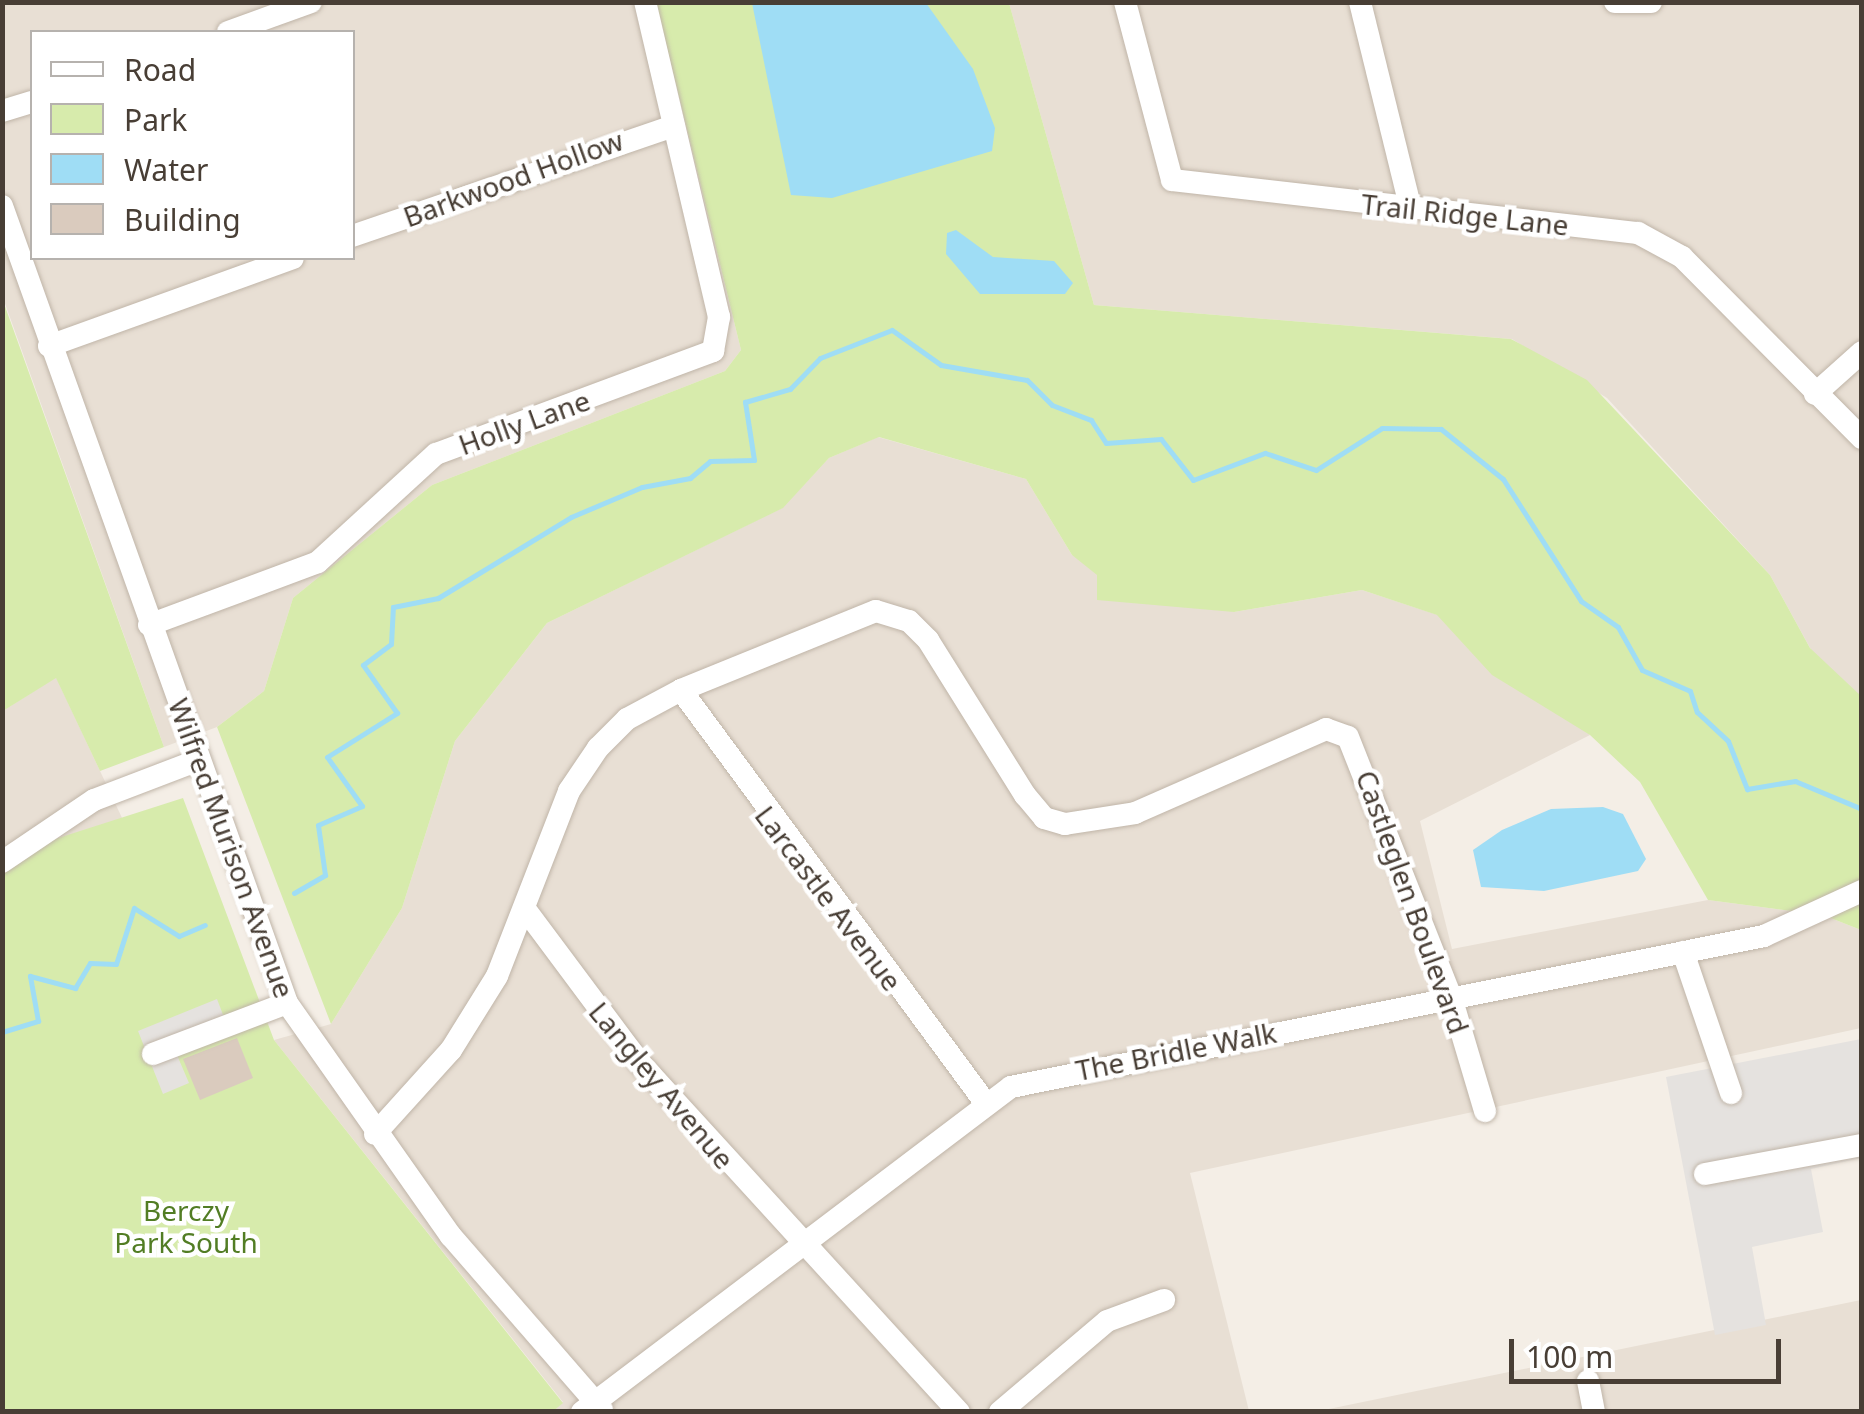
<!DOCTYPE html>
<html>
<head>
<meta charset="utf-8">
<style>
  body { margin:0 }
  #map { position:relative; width:1864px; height:1414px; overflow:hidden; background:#f4eee6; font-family:"Noto Sans",sans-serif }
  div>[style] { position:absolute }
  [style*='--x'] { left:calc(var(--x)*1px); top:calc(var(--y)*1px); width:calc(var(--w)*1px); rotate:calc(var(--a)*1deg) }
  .residential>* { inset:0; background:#e8dfd4 }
  .green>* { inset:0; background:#d7ebac }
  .parking>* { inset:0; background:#e5e2df }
  .water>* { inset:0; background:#9fddf5 }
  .stream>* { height:5px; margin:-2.5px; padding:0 2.5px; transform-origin:2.5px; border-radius:2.5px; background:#9fddf5 }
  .building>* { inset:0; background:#dacbbe }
  .roads { filter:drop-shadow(0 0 2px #c0b5a8) drop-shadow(0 0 2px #c0b5a8) }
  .minor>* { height:22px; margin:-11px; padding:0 11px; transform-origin:11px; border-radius:11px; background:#fff }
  span { translate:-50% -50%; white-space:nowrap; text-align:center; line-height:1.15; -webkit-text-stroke:9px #fff; paint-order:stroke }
  .street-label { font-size:28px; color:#483e35 }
  .park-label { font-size:28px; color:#527d24 }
  .frame { position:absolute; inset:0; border:5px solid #483e35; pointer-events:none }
  .legend { position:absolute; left:30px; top:30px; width:325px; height:230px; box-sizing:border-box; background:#fff; border:2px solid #b6b2ae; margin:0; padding:12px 18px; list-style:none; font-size:30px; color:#483e35 }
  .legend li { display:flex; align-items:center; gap:20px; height:50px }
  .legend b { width:50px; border:2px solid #b6b2ae }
  .scale { position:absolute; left:1509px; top:1339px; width:272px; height:45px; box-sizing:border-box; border:5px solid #483e35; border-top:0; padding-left:12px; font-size:30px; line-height:35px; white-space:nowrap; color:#483e35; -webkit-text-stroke:8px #fff; paint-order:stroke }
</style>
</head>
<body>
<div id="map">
  <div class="residential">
    <i style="clip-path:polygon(evenodd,3px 3px,656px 3px,741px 350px,725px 371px,432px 485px,293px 598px,264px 691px,217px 727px,164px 747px,3px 298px,3px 3px,32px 32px,352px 32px,352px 258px,32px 258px,32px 32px)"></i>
    <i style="clip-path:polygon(1009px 3px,1861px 3px,1861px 696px,1820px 666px,1770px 575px,1607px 398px,1512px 339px,1094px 305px)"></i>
    <i style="clip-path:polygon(878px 437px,1026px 479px,1072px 555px,1234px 612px,1362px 590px,1456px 621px,1590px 735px,1420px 821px,1452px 949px,1708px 900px,1823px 915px,1861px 930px,1861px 1028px,1190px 1173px,1249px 1411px,552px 1411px,563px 1402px,274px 1040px,331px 1024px,402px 908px,455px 741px,547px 623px,782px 508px,829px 458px)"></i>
    <i style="clip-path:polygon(56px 677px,123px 820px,52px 840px,3px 874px,3px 711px)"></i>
    <i style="clip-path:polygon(1861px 1300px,1861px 1411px,1319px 1411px)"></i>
  </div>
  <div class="green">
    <i style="clip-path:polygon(656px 3px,1009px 3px,1094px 305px,1511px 339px,1587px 380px,1770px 575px,1810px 648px,1861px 696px,1861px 930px,1823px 915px,1708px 900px,1640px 782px,1590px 735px,1492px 675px,1437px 615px,1362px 590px,1234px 612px,1097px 600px,1097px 575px,1072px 555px,1026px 479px,879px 437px,829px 458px,783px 508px,547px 623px,455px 741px,402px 908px,331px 1024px,217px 727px,264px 691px,293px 598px,432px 485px,725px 371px,741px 350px)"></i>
    <i style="clip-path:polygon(2px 298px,164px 747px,100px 771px,56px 678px,3px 711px)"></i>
    <i style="clip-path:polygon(183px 798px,274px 1040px,563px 1403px,552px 1412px,2px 1411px,3px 874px,52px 840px)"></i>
  </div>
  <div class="parking">
    <i style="clip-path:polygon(217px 999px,230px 1033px,177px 1055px,189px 1083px,163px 1094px,138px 1031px)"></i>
    <i style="clip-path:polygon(1861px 1039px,1861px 1158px,1811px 1169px,1823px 1232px,1752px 1247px,1766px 1325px,1715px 1335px,1666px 1077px)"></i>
  </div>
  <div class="water">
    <i style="clip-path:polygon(752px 3px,926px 3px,973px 69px,995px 128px,992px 151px,832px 198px,791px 195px)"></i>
    <i style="clip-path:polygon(956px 230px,993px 257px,1054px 261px,1073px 283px,1065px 294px,980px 294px,946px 254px,947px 233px)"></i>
    <i style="clip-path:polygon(1603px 807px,1623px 814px,1646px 859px,1638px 871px,1544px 891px,1481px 887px,1473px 850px,1502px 830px,1551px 809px)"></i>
  </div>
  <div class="stream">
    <i style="--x:294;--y:893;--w:36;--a:-30"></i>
    <i style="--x:325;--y:875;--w:50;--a:-98"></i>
    <i style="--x:318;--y:825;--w:48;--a:-23.4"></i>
    <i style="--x:362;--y:806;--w:60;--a:-125.5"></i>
    <i style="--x:327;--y:757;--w:83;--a:-32.2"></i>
    <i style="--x:397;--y:713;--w:59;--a:-125.3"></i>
    <i style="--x:363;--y:665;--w:35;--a:-37"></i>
    <i style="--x:391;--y:644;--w:37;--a:-87"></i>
    <i style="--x:393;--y:607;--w:46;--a:-11.3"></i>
    <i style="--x:438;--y:598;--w:156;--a:-31.3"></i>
    <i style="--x:571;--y:517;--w:77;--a:-22.9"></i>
    <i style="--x:642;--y:487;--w:49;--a:-10.6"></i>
    <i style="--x:690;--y:478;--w:26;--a:-40"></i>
    <i style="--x:710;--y:461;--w:44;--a:-1.3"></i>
    <i style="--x:754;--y:460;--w:59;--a:-98.8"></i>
    <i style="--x:745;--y:402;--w:47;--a:-16.1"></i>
    <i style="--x:790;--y:389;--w:43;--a:-45.9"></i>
    <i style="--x:820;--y:358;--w:77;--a:-21.3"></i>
    <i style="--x:892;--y:330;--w:60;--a:35.5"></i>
    <i style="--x:941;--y:365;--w:87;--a:9.9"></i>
    <i style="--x:1027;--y:380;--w:35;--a:45"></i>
    <i style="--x:1052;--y:405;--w:42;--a:21"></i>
    <i style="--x:1091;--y:420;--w:27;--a:57"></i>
    <i style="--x:1106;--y:443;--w:55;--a:-4.2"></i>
    <i style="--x:1161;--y:439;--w:52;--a:52"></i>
    <i style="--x:1193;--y:480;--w:77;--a:-20.6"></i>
    <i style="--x:1265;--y:453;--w:54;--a:18.4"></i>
    <i style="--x:1316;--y:470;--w:78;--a:-32.5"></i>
    <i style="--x:1382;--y:428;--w:59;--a:1"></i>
    <i style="--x:1441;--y:429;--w:80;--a:38.9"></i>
    <i style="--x:1503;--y:479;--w:145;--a:57.4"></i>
    <i style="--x:1581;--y:601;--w:45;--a:35.1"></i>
    <i style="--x:1618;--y:627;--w:49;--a:60.8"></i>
    <i style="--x:1642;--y:670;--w:52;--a:23.6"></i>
    <i style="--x:1690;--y:691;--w:22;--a:72"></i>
    <i style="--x:1697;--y:712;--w:42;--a:43.1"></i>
    <i style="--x:1728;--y:741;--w:52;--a:68.4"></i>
    <i style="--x:1747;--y:789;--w:49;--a:-9.5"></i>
    <i style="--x:1795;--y:781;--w:73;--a:22.7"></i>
    <i style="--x:2;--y:1032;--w:38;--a:-17"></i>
    <i style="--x:38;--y:1021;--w:46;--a:-100.1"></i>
    <i style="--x:30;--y:976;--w:47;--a:14.9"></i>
    <i style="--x:75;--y:988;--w:29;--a:-59"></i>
    <i style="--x:90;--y:963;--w:26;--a:2"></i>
    <i style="--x:116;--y:964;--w:59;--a:-72.2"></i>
    <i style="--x:134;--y:908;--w:53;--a:31.9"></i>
    <i style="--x:179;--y:936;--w:28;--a:-23"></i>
  </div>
  <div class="building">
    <i style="clip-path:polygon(237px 1038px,253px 1078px,200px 1100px,183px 1059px)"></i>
  </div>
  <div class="roads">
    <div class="minor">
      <i style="--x:1125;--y:2;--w:184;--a:75.2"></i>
      <i style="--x:1172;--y:180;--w:469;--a:6.5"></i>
      <i style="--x:1638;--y:233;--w:50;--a:28.6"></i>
      <i style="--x:1682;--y:257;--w:255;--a:45.2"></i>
      <i style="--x:1360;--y:2;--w:213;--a:76.2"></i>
      <i style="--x:1615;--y:2;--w:36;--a:0"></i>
      <i style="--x:228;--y:32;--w:88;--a:-19.9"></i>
      <i style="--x:2;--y:111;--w:31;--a:-17"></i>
      <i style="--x:2;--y:206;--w:846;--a:70.32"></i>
      <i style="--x:287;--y:1003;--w:285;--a:54.9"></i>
      <i style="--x:451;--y:1236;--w:230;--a:49"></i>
      <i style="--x:352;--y:236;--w:340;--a:-18.9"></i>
      <i style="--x:49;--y:346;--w:259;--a:-19.8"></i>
      <i style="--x:1815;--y:394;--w:63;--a:-41.8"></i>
      <i style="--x:149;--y:625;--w:180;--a:-20.4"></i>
      <i style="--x:318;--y:562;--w:160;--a:-42.5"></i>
      <i style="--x:436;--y:454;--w:296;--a:-20.4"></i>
      <i style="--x:713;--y:351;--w:35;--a:-80"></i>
      <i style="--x:719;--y:317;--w:324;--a:-103.2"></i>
      <i style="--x:681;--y:690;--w:511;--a:53.6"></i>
      <i style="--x:2;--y:862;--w:111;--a:-34"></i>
      <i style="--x:94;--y:800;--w:112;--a:-20.9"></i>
      <i style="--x:528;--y:913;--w:187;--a:53.3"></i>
      <i style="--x:640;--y:1063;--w:473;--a:47.6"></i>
      <i style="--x:1683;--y:952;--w:149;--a:71.2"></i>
      <i style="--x:153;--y:1054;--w:143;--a:-20.8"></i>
      <i style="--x:375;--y:1134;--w:113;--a:-47.9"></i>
      <i style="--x:451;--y:1050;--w:87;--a:-58.1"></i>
      <i style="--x:497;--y:976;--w:199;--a:-68.7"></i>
      <i style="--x:569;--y:791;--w:52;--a:-56"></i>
      <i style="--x:598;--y:748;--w:41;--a:-45"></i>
      <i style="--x:627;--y:719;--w:61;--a:-28.2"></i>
      <i style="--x:681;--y:690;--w:210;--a:-22.1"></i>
      <i style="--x:876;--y:611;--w:34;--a:17"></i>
      <i style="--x:909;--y:621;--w:27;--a:45"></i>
      <i style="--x:928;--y:640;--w:183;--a:58"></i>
      <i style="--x:1025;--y:795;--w:30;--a:50"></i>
      <i style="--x:1044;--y:818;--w:22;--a:16"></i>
      <i style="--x:1065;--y:824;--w:71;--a:-8.9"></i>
      <i style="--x:1135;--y:813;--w:209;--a:-23.7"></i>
      <i style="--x:1326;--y:729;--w:23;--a:20"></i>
      <i style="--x:1348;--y:737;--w:280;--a:68.4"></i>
      <i style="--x:1451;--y:997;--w:119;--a:73.4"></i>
      <i style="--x:1705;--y:1174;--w:160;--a:-10.5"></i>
      <i style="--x:1588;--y:1381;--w:32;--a:79"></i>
      <i style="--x:582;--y:1412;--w:538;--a:-37.15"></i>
      <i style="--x:1011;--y:1087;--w:768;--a:-11.34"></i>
      <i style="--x:1764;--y:936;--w:108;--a:-24.7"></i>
      <i style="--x:1000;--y:1412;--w:140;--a:-40.4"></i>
      <i style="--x:1107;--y:1321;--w:61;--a:-20.2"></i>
    </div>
  </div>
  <div class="street-label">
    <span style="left:513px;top:178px;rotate:-20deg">Barkwood Hollow</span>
    <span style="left:1465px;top:214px;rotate:6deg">Trail Ridge Lane</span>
    <span style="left:524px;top:422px;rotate:-20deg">Holly Lane</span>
    <span style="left:232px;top:848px;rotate:70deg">Wilfred Murison Avenue</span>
    <span style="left:829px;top:898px;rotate:53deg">Larcastle Avenue</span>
    <span style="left:1413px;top:902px;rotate:70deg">Castleglen Boulevard</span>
    <span style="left:1176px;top:1051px;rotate:-11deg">The Bridle Walk</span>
    <span style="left:662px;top:1085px;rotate:50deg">Langley Avenue</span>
  </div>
  <div class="park-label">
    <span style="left:186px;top:1226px">Berczy<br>Park South</span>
  </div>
  <div class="frame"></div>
  <ul class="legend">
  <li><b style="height:12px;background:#fff"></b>Road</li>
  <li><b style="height:28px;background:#d7ebac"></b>Park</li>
  <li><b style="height:28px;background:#9fddf5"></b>Water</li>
  <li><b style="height:28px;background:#dacbbe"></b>Building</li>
  </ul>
  <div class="scale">100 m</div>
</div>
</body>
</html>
